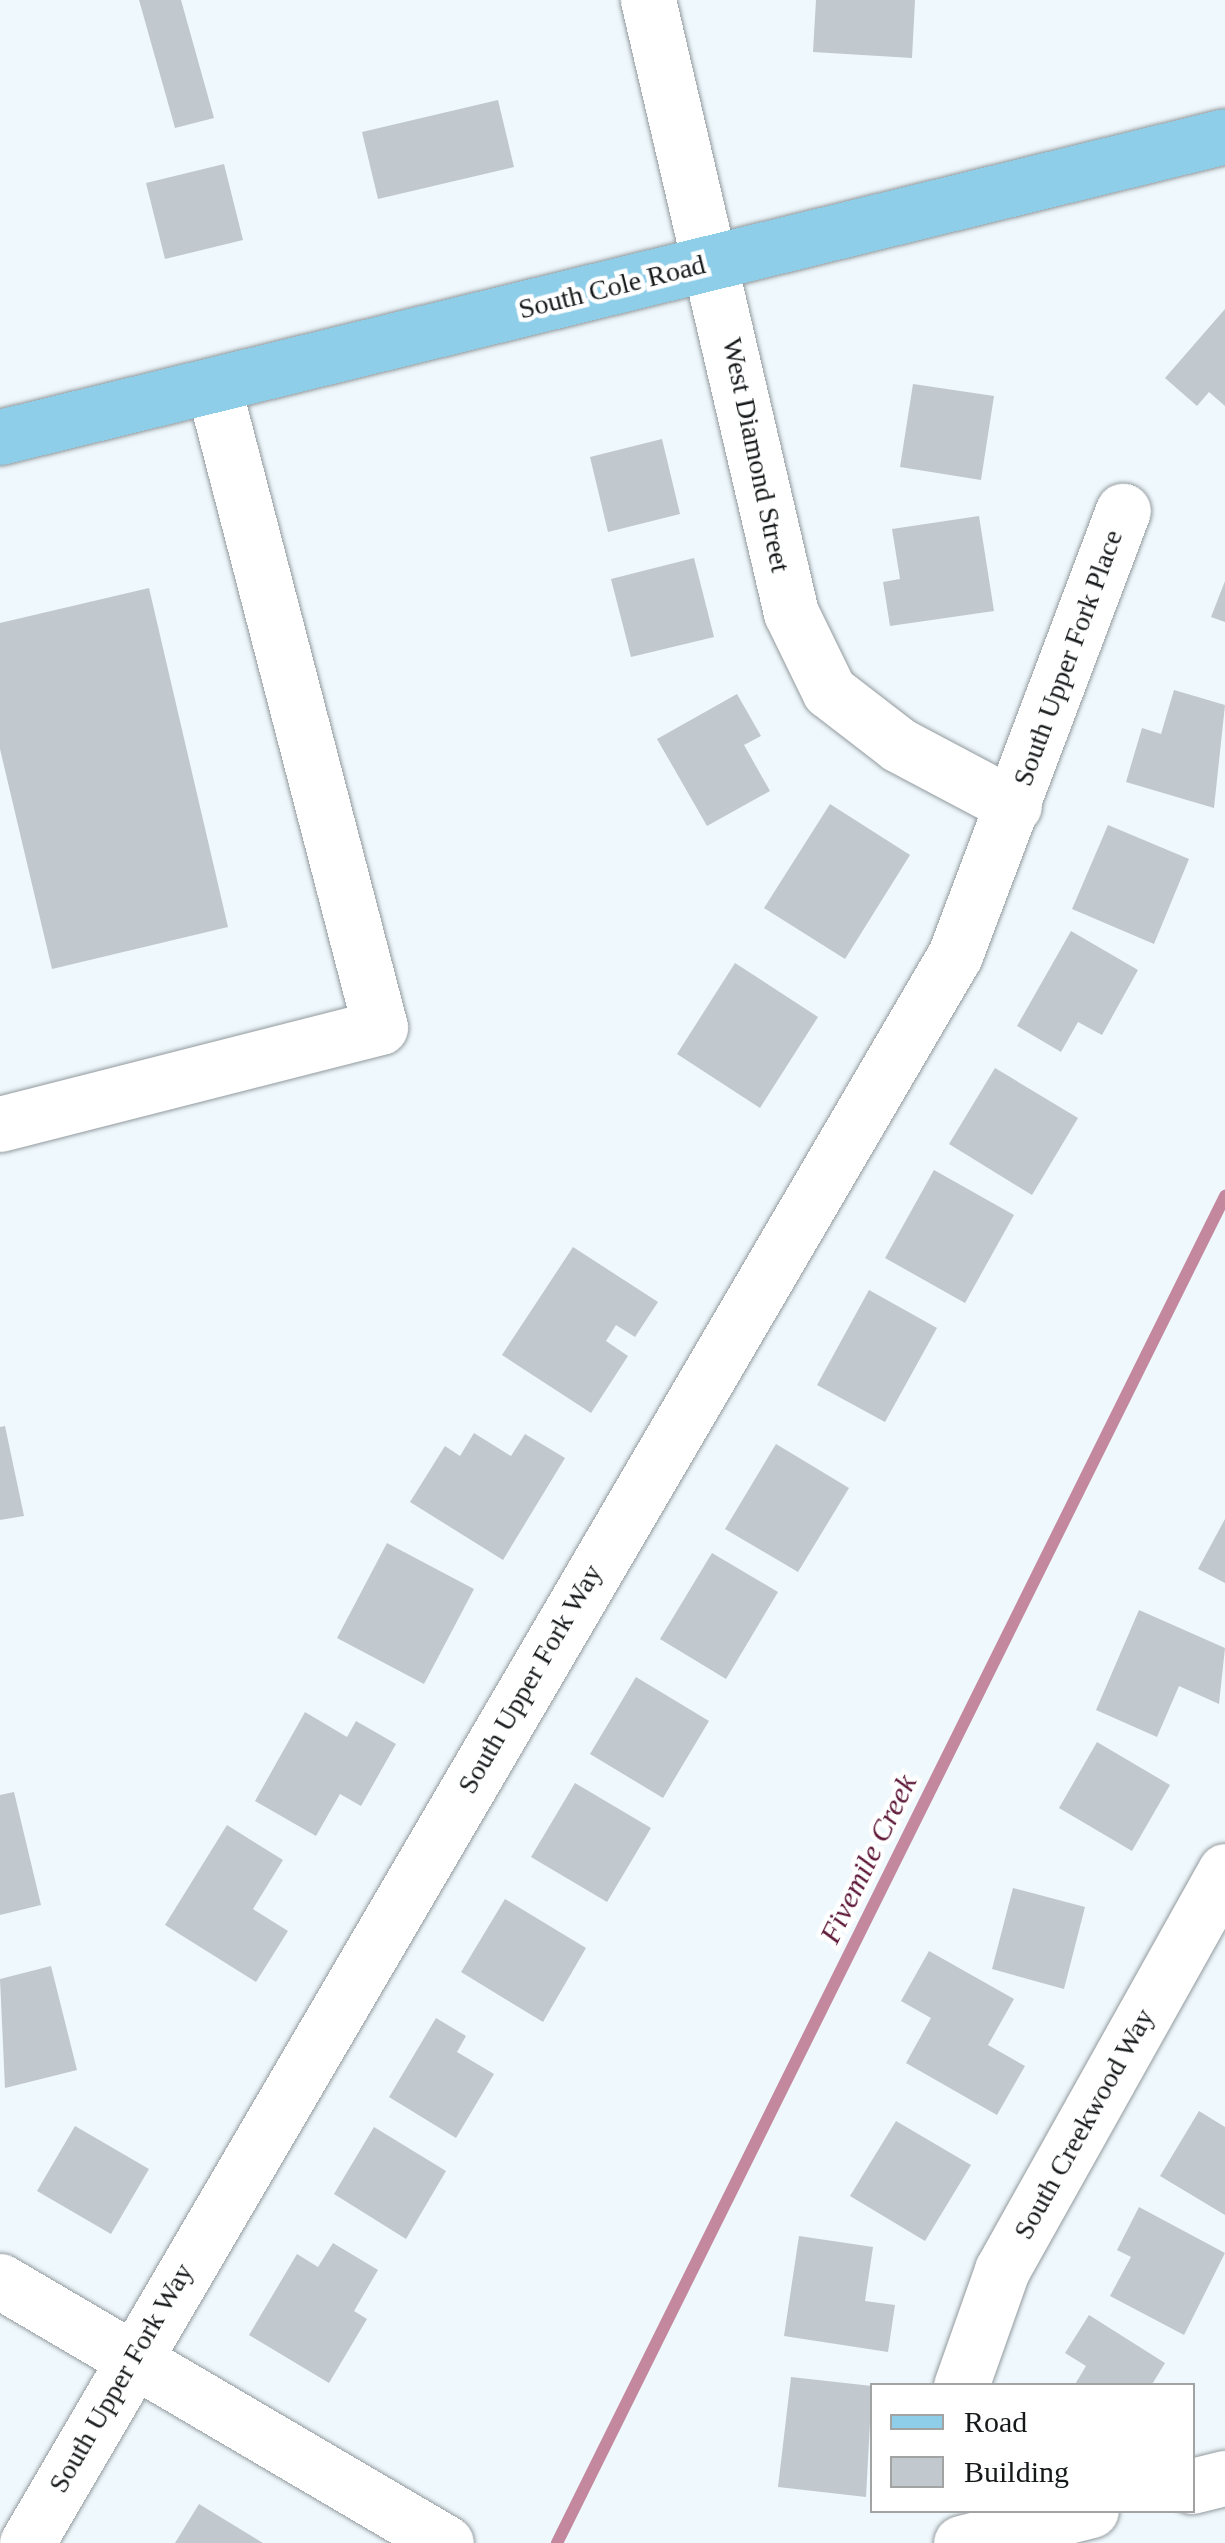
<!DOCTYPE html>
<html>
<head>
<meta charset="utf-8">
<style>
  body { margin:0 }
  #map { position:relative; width:1225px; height:2543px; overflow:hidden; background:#eff8fc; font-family:Georgia,serif }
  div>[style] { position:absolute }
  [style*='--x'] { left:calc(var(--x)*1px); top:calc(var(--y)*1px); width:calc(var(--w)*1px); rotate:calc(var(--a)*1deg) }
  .stream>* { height:12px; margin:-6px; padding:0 6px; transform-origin:6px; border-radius:6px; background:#c3889d }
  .building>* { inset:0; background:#c1c9ce }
  .roads { filter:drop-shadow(0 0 2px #929a9e) drop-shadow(0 0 2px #929a9e) }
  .minor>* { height:55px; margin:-27.5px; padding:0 27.5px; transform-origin:27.5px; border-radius:27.5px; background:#fff }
  .major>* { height:55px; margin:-27.5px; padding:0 27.5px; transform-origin:27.5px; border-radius:27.5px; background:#8fcee9 }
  span { translate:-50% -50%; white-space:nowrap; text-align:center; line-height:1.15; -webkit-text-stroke:9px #fff; paint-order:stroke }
  .street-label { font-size:28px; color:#16191a }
  .water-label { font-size:30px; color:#5c1636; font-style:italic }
  .legend { position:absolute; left:870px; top:2383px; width:325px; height:130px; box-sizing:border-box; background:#fff; border:2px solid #a2a3a3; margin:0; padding:12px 18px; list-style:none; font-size:30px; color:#16191a }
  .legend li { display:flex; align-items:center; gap:20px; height:50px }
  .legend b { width:50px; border:2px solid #a2a3a3 }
</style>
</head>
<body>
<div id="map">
  <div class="stream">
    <i style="--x:557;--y:2543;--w:1504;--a:-63.62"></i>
  </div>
  <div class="building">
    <i style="clip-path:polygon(139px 0,181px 0,214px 118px,175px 128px)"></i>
    <i style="clip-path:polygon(816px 0,915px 0,912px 58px,813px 52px)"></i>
    <i style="clip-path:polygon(498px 100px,514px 167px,378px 199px,362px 132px)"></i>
    <i style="clip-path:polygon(224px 164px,243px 240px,165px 259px,146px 183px)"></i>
    <i style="clip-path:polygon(1225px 309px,1225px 406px,1209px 392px,1197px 406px,1165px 378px)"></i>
    <i style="clip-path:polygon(913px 384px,994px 396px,981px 480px,900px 467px)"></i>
    <i style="clip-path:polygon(662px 439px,680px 514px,608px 532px,590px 457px)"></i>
    <i style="clip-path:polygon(979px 516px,994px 611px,890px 626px,883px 582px,900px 579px,892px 529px)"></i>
    <i style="clip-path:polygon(694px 558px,714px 637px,631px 657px,611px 579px)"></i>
    <i style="clip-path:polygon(1225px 581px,1225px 622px,1211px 617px)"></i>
    <i style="clip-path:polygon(149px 588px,228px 927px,52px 969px,0 749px,0 623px)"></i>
    <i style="clip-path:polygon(1174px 690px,1225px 705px,1214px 808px,1126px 782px,1142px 728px,1161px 734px)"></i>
    <i style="clip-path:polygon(737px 694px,761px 736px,744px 745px,770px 791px,707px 826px,657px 739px)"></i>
    <i style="clip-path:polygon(830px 804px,910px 855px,845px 959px,764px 908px)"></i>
    <i style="clip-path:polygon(1108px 825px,1189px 859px,1154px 944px,1072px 909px)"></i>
    <i style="clip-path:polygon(1071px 931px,1138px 970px,1102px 1035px,1078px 1022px,1061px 1052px,1017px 1026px)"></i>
    <i style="clip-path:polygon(735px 963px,818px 1017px,760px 1108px,677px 1054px)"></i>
    <i style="clip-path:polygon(995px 1068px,1078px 1118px,1032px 1195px,949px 1144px)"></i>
    <i style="clip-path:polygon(934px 1170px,1014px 1215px,965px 1303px,885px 1258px)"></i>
    <i style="clip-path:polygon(573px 1247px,658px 1302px,635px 1337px,616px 1325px,606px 1341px,628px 1356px,591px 1413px,502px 1355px)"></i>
    <i style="clip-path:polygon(869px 1290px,937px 1328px,885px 1422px,817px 1385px)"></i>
    <i style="clip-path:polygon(5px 1426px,24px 1516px,0 1520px,0 1427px)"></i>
    <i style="clip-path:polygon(474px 1433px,511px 1456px,525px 1434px,565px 1458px,503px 1560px,410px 1502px,445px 1446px,460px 1456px)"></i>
    <i style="clip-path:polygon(776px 1444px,849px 1488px,798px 1572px,725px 1529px)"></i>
    <i style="clip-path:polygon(1225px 1519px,1225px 1583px,1198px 1569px)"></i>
    <i style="clip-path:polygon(387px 1543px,474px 1589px,424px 1684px,337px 1638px)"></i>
    <i style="clip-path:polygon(712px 1553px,778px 1592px,726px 1679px,660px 1639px)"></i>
    <i style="clip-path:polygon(1139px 1610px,1225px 1648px,1219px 1704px,1179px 1686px,1157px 1737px,1096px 1710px)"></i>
    <i style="clip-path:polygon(636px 1677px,709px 1721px,663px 1798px,590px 1754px)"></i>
    <i style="clip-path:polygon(305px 1712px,347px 1737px,356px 1721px,396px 1744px,361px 1806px,340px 1794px,316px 1836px,255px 1801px)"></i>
    <i style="clip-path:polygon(1097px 1742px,1170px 1785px,1132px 1851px,1059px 1808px)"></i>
    <i style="clip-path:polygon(575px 1783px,651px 1828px,607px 1902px,531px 1857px)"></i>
    <i style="clip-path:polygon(14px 1792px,41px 1905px,0 1915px,0 1795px)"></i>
    <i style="clip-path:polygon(227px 1825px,283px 1860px,253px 1909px,288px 1931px,256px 1982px,165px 1925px)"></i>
    <i style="clip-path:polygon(1013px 1888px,1085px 1907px,1064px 1989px,992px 1969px)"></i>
    <i style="clip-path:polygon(505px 1899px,586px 1948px,543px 2022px,461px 1972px)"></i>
    <i style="clip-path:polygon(929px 1951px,1014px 1999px,988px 2045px,1025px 2066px,997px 2115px,906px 2063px,931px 2018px,901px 2001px)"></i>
    <i style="clip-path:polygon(51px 1966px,77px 2070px,5px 2088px,0 1979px)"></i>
    <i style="clip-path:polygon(436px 2018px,466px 2036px,457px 2052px,494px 2074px,456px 2138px,389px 2097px)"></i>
    <i style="clip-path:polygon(1199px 2111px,1225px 2127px,1225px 2215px,1160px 2176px)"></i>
    <i style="clip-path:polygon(896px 2121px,971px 2165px,925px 2241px,850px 2196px)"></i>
    <i style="clip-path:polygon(75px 2126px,149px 2169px,111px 2234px,37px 2191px)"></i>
    <i style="clip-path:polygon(374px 2127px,446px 2171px,406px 2239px,334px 2194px)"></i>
    <i style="clip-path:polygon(1139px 2207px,1225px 2253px,1184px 2335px,1110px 2296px,1131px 2257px,1117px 2250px)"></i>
    <i style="clip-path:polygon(799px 2236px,873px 2247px,865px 2301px,895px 2305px,888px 2352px,784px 2336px)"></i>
    <i style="clip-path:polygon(333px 2243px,378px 2270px,354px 2311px,367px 2319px,329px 2383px,249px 2335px,297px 2254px,318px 2267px)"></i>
    <i style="clip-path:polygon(1089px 2315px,1165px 2363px,1151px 2386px,1074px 2386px,1086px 2366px,1065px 2353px)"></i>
    <i style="clip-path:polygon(791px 2377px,872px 2386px,866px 2497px,778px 2487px)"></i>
    <i style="clip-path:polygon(199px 2504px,263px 2543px,175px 2543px)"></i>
  </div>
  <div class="roads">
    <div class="minor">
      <i style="--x:648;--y:0;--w:629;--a:76.87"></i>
      <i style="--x:791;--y:613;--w:87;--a:64"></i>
      <i style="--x:829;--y:691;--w:88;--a:37.6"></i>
      <i style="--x:899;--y:745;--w:130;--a:27.9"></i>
      <i style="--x:0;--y:1124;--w:392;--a:-14.3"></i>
      <i style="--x:380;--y:1027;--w:663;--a:-104.58"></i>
      <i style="--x:0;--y:2281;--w:517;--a:30.43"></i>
      <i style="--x:961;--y:2386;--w:123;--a:-70.5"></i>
      <i style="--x:1002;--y:2270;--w:457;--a:-60.8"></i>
      <i style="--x:1192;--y:2486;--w:34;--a:-14"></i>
      <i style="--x:27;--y:2543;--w:1839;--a:-59.7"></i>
      <i style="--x:955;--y:955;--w:475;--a:-69.3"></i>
      <i style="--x:961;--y:2543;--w:134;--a:-14.2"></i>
    </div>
    <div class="major">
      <i style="--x:0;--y:437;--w:1261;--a:-13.8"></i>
    </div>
  </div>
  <div class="street-label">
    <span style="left:612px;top:287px;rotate:-14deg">South Cole Road</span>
    <span style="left:756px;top:455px;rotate:78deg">West Diamond Street</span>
    <span style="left:1068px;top:658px;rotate:-70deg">South Upper Fork Place</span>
    <span style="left:530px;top:1679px;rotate:-60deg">South Upper Fork Way</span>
    <span style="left:1084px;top:2124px;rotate:-61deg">South Creekwood Way</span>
    <span style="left:121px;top:2378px;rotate:-60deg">South Upper Fork Way</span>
  </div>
  <div class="water-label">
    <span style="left:868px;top:1859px;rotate:-64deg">Fivemile Creek</span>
  </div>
  <ul class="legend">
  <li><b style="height:12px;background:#8fcee9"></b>Road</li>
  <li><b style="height:28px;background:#c1c9ce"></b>Building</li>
  </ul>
</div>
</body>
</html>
